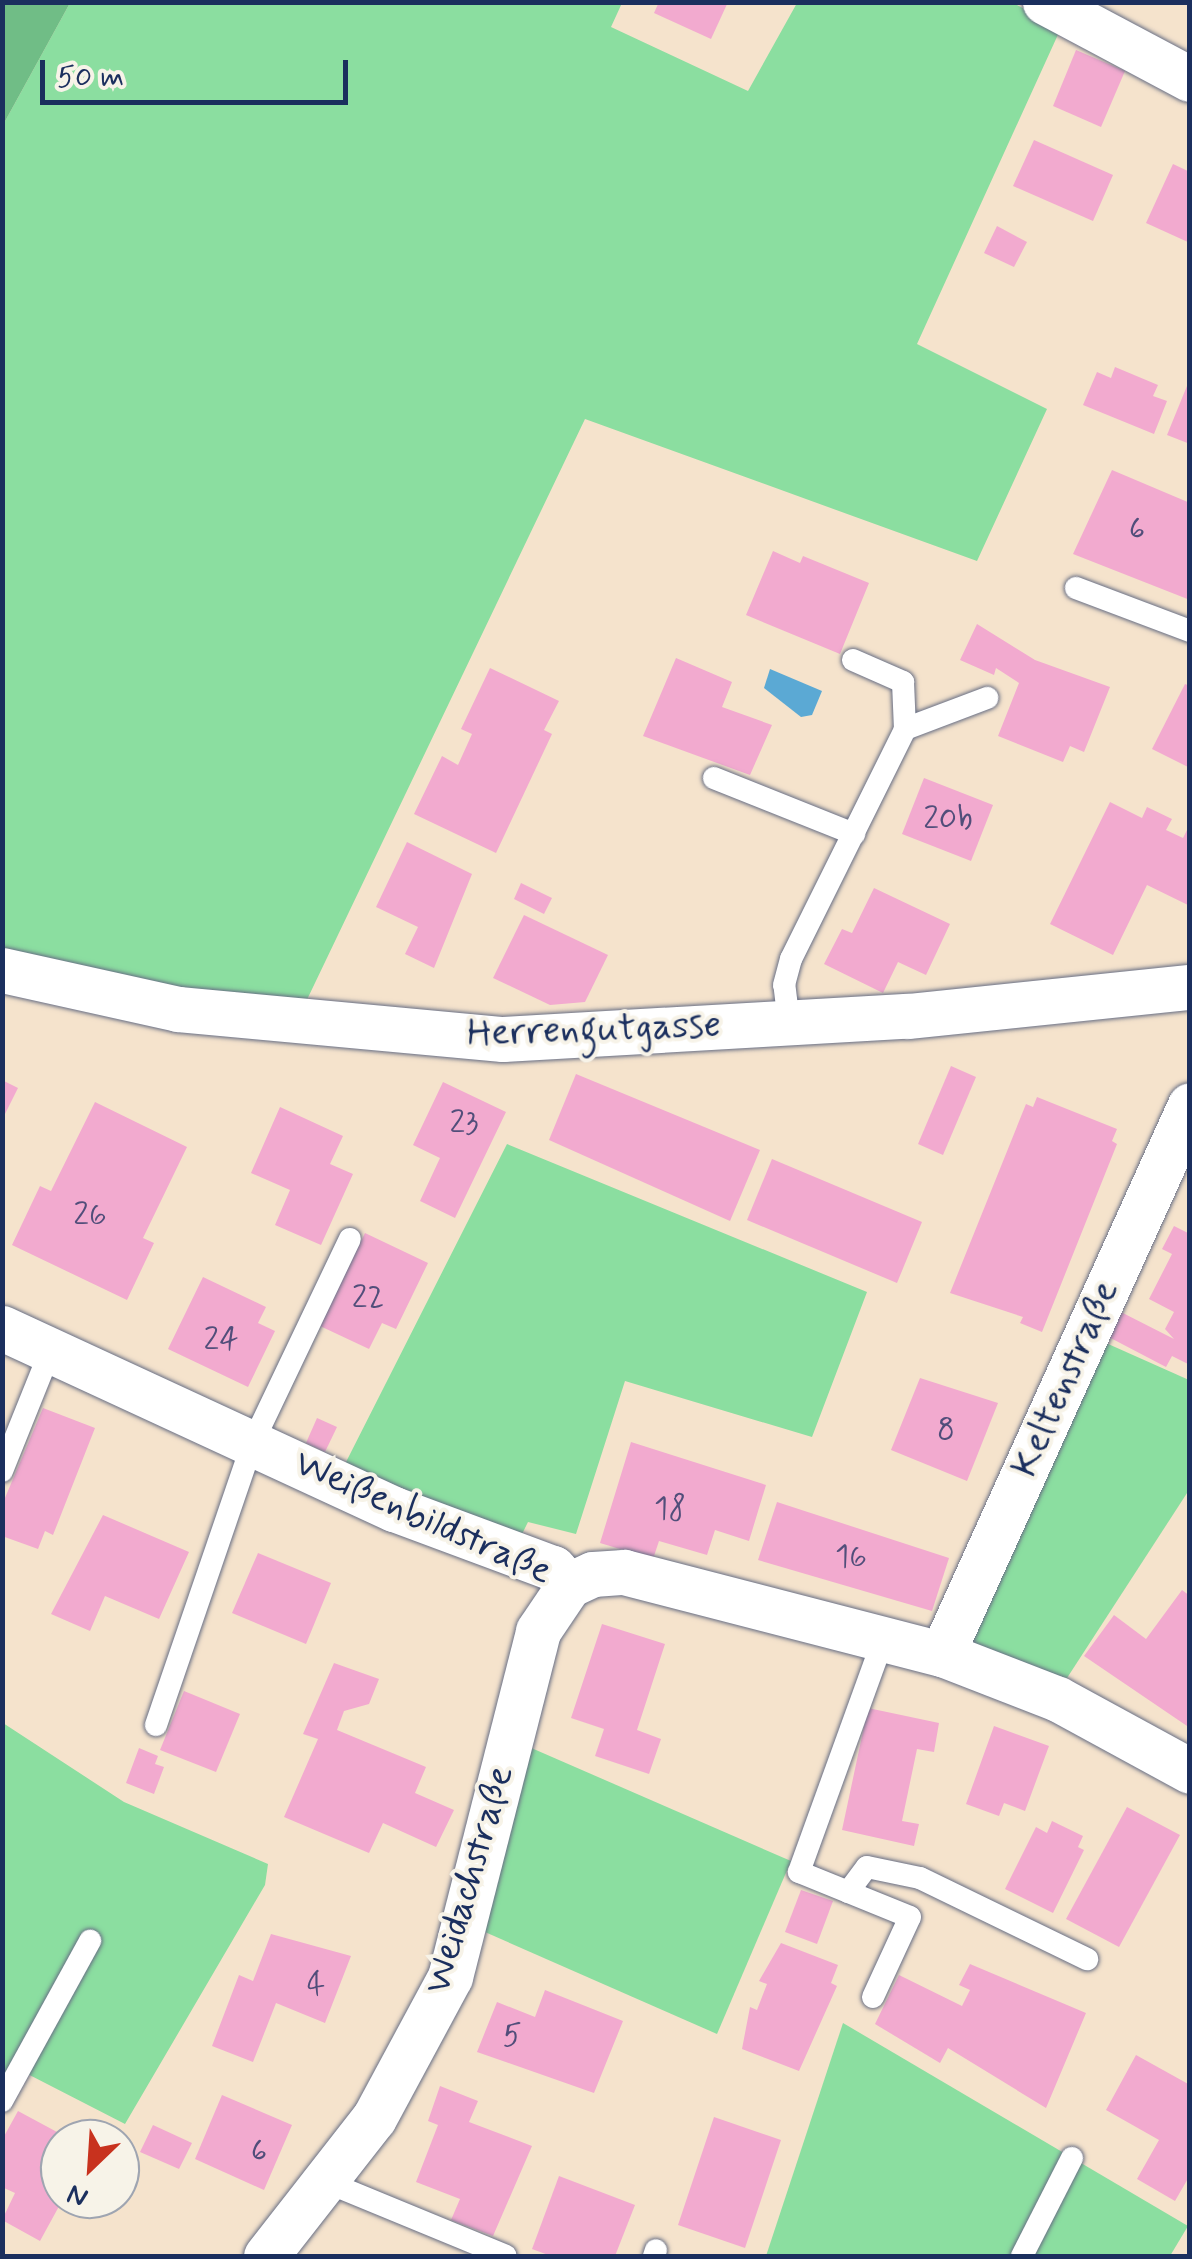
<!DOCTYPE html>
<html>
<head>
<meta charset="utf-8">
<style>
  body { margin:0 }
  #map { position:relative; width:1192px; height:2259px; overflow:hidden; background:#f5e3cc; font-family:Mynerve,sans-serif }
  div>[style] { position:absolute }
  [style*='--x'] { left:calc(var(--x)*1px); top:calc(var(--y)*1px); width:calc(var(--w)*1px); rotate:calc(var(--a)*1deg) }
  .green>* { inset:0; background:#8bdea0 }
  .forest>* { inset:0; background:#70bd86 }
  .water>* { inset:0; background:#5ba9d4 }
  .building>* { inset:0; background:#f2aacf }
  .roads { filter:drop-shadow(0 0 2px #676e84) drop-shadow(0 0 2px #676e84) }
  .service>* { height:22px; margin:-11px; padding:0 11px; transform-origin:11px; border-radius:11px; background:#fff }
  .minor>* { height:45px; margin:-22.5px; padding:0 22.5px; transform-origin:22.5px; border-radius:22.5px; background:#fff }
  span { translate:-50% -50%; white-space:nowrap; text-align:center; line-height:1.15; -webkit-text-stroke:8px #f7f3e8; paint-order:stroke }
  .number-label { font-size:32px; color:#514e7a }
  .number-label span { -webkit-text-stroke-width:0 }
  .street-label { font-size:38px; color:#1b2f5e }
  .frame { position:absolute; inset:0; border:5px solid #1b2f5e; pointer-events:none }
  .north { position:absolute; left:40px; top:2119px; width:100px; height:100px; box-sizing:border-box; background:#f7f3e8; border:2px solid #9fa5b1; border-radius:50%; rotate:205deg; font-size:28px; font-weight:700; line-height:40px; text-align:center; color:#1b2f5e }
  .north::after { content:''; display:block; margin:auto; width:35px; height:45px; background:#c8321e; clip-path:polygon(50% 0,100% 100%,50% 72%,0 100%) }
  .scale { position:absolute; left:40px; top:60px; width:308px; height:45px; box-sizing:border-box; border:5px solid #1b2f5e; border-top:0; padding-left:12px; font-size:30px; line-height:35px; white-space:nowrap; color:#1b2f5e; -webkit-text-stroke:8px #f7f3e8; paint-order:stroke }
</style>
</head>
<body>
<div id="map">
  <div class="green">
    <i style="clip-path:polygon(70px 3px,622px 3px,611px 27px,748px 91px,797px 3px,1013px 3px,1061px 28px,917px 344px,1047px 409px,977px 561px,585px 419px,303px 1008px,91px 976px,3px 951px,3px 125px)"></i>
    <i style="clip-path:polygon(507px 1144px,867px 1292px,812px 1437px,625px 1381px,576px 1534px,528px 1522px,520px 1538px,345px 1464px)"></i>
    <i style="clip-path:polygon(1088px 1335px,1189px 1380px,1189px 1490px,1056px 1695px,945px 1652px)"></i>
    <i style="clip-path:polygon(3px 1723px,124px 1802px,268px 1864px,265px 1885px,125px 2124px,12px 2066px,3px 2080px)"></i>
    <i style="clip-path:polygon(513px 1740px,791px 1861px,717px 2034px,469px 1925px)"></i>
    <i style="clip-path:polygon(843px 2023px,1188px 2226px,1170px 2256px,766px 2256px)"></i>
  </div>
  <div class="forest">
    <i style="clip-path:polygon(3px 2px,70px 3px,3px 125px,2px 3px)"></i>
  </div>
  <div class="water">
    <i style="clip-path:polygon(770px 669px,822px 691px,812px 715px,801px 717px,764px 688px)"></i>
  </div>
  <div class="building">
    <i style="clip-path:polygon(659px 2px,728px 2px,711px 39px,654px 13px)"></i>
    <i style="clip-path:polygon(1076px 50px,1125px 71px,1101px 127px,1053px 106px)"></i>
    <i style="clip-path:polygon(1034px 140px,1113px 175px,1093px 221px,1013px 186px)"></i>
    <i style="clip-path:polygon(1173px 164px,1190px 172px,1190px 243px,1146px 223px)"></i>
    <i style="clip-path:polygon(997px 226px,1027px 242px,1014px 267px,984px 253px)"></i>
    <i style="clip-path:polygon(1115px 367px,1158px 385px,1153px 396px,1167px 401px,1154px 434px,1083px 405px,1097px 372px,1111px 378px)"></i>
    <i style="clip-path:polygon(1189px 381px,1190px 381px,1190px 444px,1167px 435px)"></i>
    <i style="clip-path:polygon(1112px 470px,1190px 503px,1190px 600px,1073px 554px)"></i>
    <i style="clip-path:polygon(773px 551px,800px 563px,803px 556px,869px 583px,840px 654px,746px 615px)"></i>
    <i style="clip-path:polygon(977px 624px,1035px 660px,1110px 687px,1084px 752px,1070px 746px,1063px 762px,998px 736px,1019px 683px,996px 668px,994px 675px,960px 660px)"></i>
    <i style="clip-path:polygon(676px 658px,732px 682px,722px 707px,772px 725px,750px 775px,643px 736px)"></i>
    <i style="clip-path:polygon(490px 668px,559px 701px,544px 730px,552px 734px,496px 853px,414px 814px,442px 756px,458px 765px,472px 734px,461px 729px)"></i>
    <i style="clip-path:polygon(1185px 684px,1190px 686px,1190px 768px,1152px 749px)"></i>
    <i style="clip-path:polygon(924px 778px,993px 805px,971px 861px,902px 834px)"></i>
    <i style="clip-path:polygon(1110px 802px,1142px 818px,1147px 807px,1172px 819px,1166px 830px,1183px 838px,1190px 824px,1190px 906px,1147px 885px,1113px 955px,1050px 924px)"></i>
    <i style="clip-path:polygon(407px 842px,472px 874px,434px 968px,405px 954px,418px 927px,376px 907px)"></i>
    <i style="clip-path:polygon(521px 883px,552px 898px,544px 914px,514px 899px)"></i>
    <i style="clip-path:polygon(874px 888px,950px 924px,926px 975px,898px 962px,883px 993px,824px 964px,842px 929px,852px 933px)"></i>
    <i style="clip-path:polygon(524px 915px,608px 955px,585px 1002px,550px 1005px,493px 978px)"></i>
    <i style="clip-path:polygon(951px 1066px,976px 1077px,943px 1155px,918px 1144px)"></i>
    <i style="clip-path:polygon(576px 1074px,760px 1150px,730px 1221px,549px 1140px)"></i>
    <i style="clip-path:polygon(2px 1080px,18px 1088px,2px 1120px)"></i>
    <i style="clip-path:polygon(443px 1082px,506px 1112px,455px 1218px,420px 1201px,440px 1158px,413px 1145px)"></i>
    <i style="clip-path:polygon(1037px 1097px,1117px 1129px,1112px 1141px,1117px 1144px,1042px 1332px,1020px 1323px,1023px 1317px,950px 1293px,1026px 1104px,1033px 1107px)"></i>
    <i style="clip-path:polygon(95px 1102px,187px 1147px,143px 1238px,154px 1243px,127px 1300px,12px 1245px,40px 1186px,51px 1191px)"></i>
    <i style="clip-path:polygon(280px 1107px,343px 1136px,330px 1164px,353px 1174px,321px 1245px,275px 1225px,290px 1190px,251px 1173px)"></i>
    <i style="clip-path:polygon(772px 1159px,922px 1222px,897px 1283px,747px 1220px)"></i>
    <i style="clip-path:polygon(1174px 1226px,1190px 1234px,1190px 1365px,1172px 1356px,1166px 1367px,1101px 1333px,1113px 1308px,1174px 1339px,1165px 1329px,1174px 1312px,1149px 1299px,1172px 1254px,1162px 1249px)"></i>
    <i style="clip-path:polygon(365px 1233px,428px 1263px,396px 1329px,382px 1323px,369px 1349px,320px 1326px)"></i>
    <i style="clip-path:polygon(203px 1277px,266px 1307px,258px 1323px,275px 1331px,248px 1387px,168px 1349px)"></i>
    <i style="clip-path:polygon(920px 1378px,998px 1403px,967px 1481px,891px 1450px)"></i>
    <i style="clip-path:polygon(43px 1408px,95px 1428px,53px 1535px,45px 1531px,38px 1549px,2px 1536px,2px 1505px)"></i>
    <i style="clip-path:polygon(317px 1418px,337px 1427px,325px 1452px,306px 1443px)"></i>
    <i style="clip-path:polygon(631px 1442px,766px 1485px,749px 1541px,715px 1530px,707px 1555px,659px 1541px,653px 1559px,600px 1543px)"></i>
    <i style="clip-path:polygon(777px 1502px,949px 1558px,932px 1611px,758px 1560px)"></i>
    <i style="clip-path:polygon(103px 1515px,189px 1552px,159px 1619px,105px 1596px,90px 1631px,51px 1614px)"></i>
    <i style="clip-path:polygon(258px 1553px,331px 1583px,306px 1644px,232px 1613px)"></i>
    <i style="clip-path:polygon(1182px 1590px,1190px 1596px,1190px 1728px,1084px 1656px,1114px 1615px,1146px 1639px)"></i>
    <i style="clip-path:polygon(602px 1624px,665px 1644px,637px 1730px,661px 1739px,649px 1774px,595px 1756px,604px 1729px,571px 1718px)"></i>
    <i style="clip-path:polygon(334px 1663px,379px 1679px,369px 1704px,344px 1711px,337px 1730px,426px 1767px,415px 1793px,454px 1810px,436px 1847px,383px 1823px,369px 1853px,284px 1817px,318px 1739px,303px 1734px)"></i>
    <i style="clip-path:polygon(184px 1691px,240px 1714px,216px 1772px,160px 1750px)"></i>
    <i style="clip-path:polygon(868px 1708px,939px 1723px,934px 1752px,917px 1749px,902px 1821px,919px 1824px,914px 1846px,842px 1830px)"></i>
    <i style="clip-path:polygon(994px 1726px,1049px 1746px,1025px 1811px,1004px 1803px,999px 1816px,966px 1804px)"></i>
    <i style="clip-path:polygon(139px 1748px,158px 1756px,155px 1764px,164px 1767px,154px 1794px,126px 1783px)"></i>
    <i style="clip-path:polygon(1127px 1807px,1180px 1835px,1119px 1947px,1066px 1919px)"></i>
    <i style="clip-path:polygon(1052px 1821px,1083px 1836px,1078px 1847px,1084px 1850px,1053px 1913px,1005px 1889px,1036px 1827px,1047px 1833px)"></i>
    <i style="clip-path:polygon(801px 1890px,833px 1901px,817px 1944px,785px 1932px)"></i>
    <i style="clip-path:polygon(271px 1934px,351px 1956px,325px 2023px,276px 2003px,253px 2062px,212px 2046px,239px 1975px,253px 1981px)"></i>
    <i style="clip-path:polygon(781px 1943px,838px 1965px,831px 1983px,837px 1986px,799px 2071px,742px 2049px,750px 2007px,757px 2010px,767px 1984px,759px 1981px)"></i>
    <i style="clip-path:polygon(970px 1964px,1086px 2013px,1046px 2108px,948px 2048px,940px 2063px,875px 2024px,899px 1975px,962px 2006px,970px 1990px,959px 1985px)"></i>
    <i style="clip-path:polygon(545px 1990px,623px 2021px,594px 2093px,477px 2052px,497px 2002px,535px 2017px)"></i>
    <i style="clip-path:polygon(1136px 2055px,1190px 2085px,1190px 2175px,1175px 2201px,1137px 2179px,1159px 2140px,1106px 2110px)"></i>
    <i style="clip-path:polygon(440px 2086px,478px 2101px,469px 2122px,532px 2146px,493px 2236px,451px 2220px,460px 2199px,416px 2182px,438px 2125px,428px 2121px)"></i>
    <i style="clip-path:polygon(222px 2095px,292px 2125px,264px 2190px,195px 2159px)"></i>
    <i style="clip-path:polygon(18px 2111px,57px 2132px,48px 2149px,60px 2155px,63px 2199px,40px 2241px,2px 2220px,15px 2193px,2px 2187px,2px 2140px)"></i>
    <i style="clip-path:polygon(714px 2117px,781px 2140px,745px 2248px,678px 2225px)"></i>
    <i style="clip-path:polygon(153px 2125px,192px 2143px,179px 2169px,140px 2152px)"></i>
    <i style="clip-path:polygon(559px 2176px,635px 2205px,615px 2256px,551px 2256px,532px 2249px)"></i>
  </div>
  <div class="roads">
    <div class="service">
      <i style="--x:1076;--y:588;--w:122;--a:20.7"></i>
      <i style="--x:853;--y:660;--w:55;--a:23.7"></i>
      <i style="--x:903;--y:682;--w:47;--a:87.6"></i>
      <i style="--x:714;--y:778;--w:151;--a:21.8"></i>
      <i style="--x:789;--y:1023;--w:38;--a:-97"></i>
      <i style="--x:784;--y:985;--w:27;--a:-75"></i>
      <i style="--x:791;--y:959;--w:257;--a:-63.6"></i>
      <i style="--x:905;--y:729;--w:88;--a:-20.7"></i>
      <i style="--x:2;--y:1471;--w:131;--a:-68.1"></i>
      <i style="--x:156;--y:1725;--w:299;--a:-71.1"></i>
      <i style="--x:253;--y:1442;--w:225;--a:-64.5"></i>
      <i style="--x:848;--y:1892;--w:31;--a:-53"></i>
      <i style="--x:867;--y:1867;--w:54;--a:11.7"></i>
      <i style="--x:920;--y:1878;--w:186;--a:25.9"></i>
      <i style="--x:873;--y:1997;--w:88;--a:-65.2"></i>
      <i style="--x:910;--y:1917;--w:120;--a:-157.9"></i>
      <i style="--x:799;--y:1872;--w:247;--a:-70.1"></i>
      <i style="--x:2;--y:2101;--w:183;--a:-61.2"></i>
      <i style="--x:329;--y:2183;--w:191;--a:22.4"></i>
      <i style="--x:654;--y:2256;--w:6;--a:-72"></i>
      <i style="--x:1022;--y:2256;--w:110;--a:-63"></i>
    </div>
    <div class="minor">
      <i style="--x:1045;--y:2;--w:164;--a:28"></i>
      <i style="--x:2;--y:970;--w:180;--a:12.5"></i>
      <i style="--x:178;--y:1009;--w:326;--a:5.3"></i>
      <i style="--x:503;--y:1039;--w:406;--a:-3.3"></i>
      <i style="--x:908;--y:1016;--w:283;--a:-5.9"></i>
      <i style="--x:2;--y:1328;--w:432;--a:24.8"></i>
      <i style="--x:394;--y:1509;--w:170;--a:20.4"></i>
      <i style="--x:553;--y:1568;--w:23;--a:47"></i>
      <i style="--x:569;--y:1585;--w:26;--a:-25"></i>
      <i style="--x:593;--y:1574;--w:31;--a:-4"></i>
      <i style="--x:624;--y:1572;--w:328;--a:14.5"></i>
      <i style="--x:942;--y:1654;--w:124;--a:21.2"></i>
      <i style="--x:1058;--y:1699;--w:150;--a:28.6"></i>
      <i style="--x:942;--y:1654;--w:602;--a:-65.69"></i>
      <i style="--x:266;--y:2256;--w:175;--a:-52"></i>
      <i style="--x:374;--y:2118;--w:160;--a:-61.7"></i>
      <i style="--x:450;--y:1977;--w:357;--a:-75.7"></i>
      <i style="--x:538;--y:1631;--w:55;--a:-56"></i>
    </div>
  </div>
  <div class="number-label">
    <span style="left:1137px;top:529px">6</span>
    <span style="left:948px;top:819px">20b</span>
    <span style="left:464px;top:1123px">23</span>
    <span style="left:90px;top:1215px">26</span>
    <span style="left:368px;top:1298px">22</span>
    <span style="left:221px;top:1340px">24</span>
    <span style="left:946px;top:1430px">8</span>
    <span style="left:670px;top:1509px">18</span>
    <span style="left:851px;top:1557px">16</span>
    <span style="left:316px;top:1985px">4</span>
    <span style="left:512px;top:2036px">5</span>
    <span style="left:259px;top:2151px">6</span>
  </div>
  <div class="street-label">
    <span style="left:594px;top:1030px;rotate:-2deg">Herrengutgasse</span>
    <span style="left:1066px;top:1379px;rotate:-66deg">Keltenstraße</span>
    <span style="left:423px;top:1518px;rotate:24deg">Weißenbildstraße</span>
    <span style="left:470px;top:1880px;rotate:-74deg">Weidachstraße</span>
  </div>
  <div class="frame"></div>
  <div class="north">N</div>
  <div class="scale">50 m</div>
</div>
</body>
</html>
